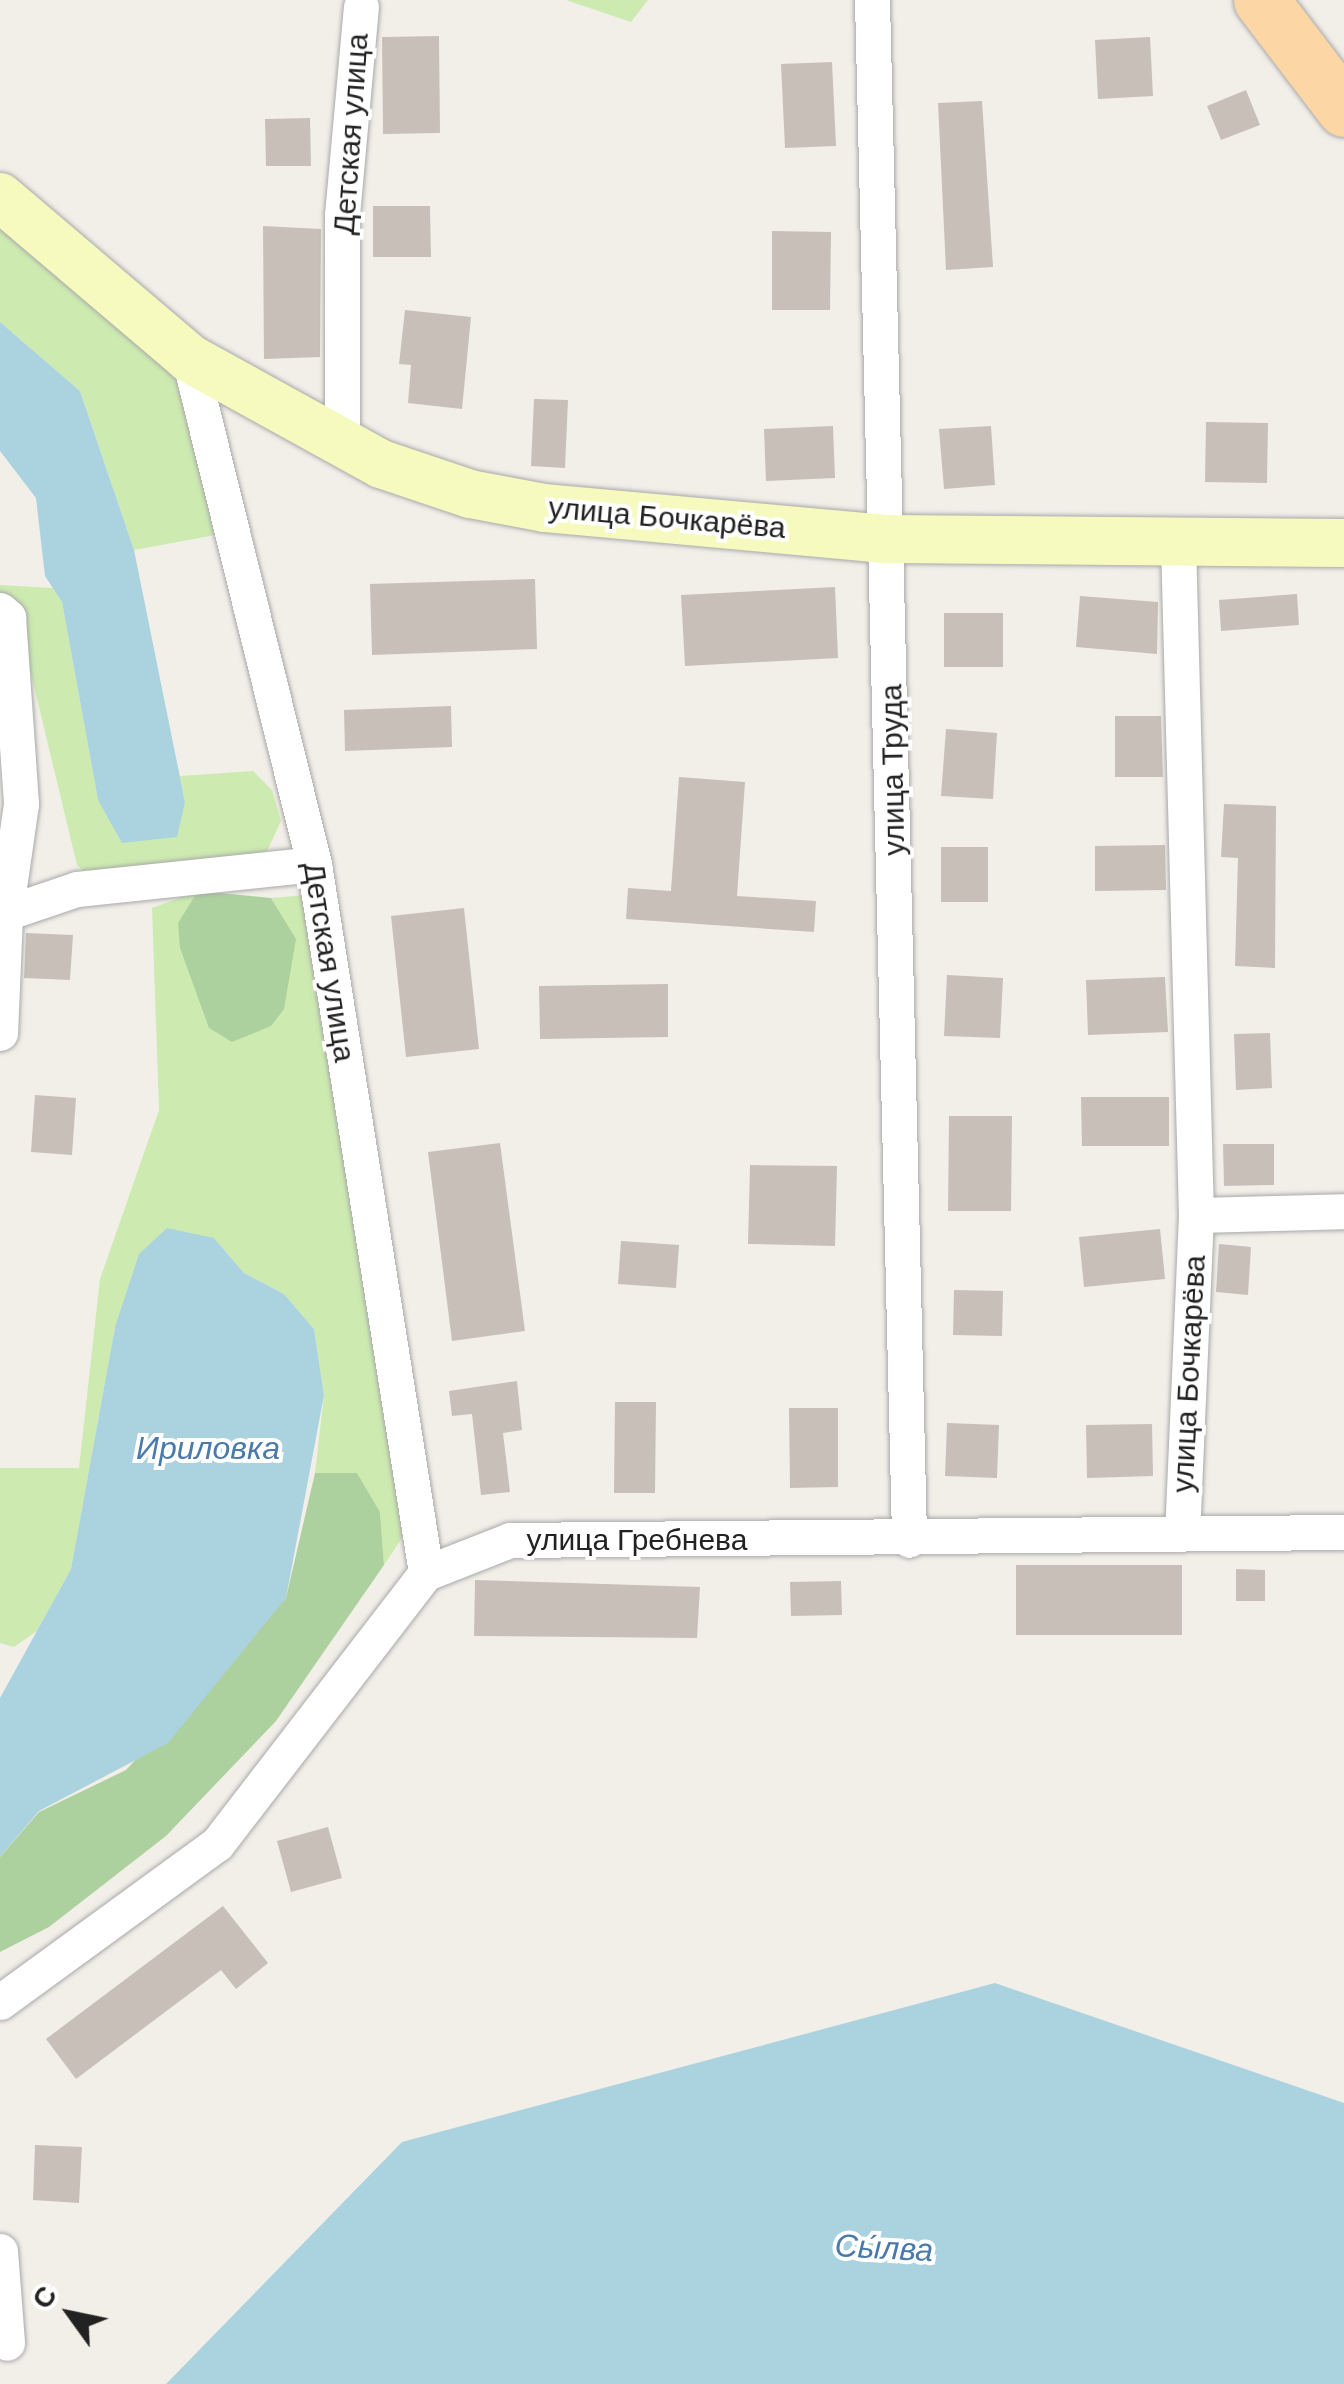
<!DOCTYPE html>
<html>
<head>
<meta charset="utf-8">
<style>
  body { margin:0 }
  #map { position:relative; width:1344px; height:2384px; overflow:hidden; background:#f2efe9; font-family:"DM Sans",sans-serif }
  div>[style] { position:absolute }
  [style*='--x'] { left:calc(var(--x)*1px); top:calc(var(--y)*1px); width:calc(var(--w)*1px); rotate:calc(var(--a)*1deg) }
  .grass>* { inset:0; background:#cdebb0 }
  .forest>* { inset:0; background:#add19e }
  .water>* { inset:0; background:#aad3df }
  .building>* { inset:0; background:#c7bfb8 }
  .roads { filter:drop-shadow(0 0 2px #a9a9a9) drop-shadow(0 0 2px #a9a9a9) }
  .street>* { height:35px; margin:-17.5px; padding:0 17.5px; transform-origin:17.5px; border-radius:17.5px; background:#fff }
  .secondary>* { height:48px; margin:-24px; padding:0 24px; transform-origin:24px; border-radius:24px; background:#f7fabf }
  .primary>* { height:55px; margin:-27.5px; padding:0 27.5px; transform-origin:27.5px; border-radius:27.5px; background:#fcd6a4 }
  span { translate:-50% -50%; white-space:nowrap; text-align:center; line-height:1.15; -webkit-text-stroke:8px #fff; paint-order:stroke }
  .street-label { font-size:30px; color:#222 }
  .water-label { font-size:32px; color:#4a7aab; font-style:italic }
  .north { position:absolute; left:20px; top:2264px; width:100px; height:100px; -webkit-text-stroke:8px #fff; paint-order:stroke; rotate:303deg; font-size:28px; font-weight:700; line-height:40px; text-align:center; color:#222 }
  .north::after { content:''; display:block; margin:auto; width:35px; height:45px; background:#222; clip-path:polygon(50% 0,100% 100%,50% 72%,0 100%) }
</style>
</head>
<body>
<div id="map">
  <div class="grass">
    <i style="clip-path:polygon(566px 0,648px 0,631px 22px)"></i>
    <i style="clip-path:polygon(0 215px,181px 371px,221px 534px,134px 550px,80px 391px,0 322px)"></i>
    <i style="clip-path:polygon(0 585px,53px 588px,62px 602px,98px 800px,185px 802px,180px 776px,253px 771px,272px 790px,281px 821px,263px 860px,91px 878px,77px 865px,18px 620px,0 596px)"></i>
    <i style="clip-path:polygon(198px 891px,296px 940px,271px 898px,306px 895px,404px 1535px,384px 1565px,380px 1512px,357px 1474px,315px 1473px,324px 1395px,314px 1329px,284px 1294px,244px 1273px,214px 1238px,115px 1327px,71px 1569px,37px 1631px,14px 1647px,0 1643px,0 1468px,79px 1468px,100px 1279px,159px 1110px,152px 908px)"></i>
  </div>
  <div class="forest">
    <i style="clip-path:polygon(198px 891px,271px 898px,296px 939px,284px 1009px,271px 1026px,232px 1042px,209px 1028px,180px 948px,178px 923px)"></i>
    <i style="clip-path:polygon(315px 1473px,357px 1473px,380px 1512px,384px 1565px,276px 1721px,166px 1836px,49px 1927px,0 1952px,0 1857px,39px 1812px,126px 1770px,286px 1598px)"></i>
  </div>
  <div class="water">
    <i style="clip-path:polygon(0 322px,80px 391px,134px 550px,185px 802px,177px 837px,122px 843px,98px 800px,62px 602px,45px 576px,36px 498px,0 451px)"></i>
    <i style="clip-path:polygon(167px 1228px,214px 1238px,244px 1273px,284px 1294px,314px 1329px,324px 1395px,286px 1598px,168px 1743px,39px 1811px,0 1857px,0 1698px,71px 1569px,115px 1327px,139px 1254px)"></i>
    <i style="clip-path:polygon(995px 1983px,1344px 2103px,1344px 2384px,166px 2384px,402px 2142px)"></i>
  </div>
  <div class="building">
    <i style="clip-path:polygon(439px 36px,440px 133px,383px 134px,382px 37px)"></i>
    <i style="clip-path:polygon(1150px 37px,1153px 96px,1098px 99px,1095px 40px)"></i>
    <i style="clip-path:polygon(832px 62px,836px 146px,785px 148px,781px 64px)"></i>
    <i style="clip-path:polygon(1246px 90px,1260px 125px,1221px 140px,1207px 106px)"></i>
    <i style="clip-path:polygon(982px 101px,993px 267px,946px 270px,938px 103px)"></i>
    <i style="clip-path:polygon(310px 118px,311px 166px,266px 166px,265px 119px)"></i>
    <i style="clip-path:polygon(373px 206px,430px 206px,431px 257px,373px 257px)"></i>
    <i style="clip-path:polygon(263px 226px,321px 229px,320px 357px,264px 359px)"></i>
    <i style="clip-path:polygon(772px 231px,831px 232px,830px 310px,772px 310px)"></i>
    <i style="clip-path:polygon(405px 310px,471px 317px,462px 409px,408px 403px,411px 365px,399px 364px)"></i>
    <i style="clip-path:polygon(534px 399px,568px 400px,565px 468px,531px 466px)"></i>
    <i style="clip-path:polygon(1206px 422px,1268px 423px,1267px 483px,1205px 482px)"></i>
    <i style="clip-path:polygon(833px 426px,835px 478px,766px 481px,764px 429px)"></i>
    <i style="clip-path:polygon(991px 426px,995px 485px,944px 489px,939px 429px)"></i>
    <i style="clip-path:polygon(535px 579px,537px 649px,372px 655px,370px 584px)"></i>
    <i style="clip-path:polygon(835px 587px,838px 658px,685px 666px,681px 595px)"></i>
    <i style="clip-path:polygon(1297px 594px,1299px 625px,1221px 631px,1219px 600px)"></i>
    <i style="clip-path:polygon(1080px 596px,1158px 602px,1157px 654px,1076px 647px)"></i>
    <i style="clip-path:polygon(944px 613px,1003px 613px,1003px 667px,944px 667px)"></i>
    <i style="clip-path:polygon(451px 706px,452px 747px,345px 751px,344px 710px)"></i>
    <i style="clip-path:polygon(1115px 716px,1161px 716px,1163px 777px,1115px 777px)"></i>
    <i style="clip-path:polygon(946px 729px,997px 733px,993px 799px,941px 796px)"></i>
    <i style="clip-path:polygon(679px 777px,745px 782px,737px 896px,816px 901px,814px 932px,626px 919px,628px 888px,671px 891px)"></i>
    <i style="clip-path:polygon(1224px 804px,1276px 806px,1275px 968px,1235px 966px,1238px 858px,1221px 857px)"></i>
    <i style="clip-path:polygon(1165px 845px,1166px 890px,1095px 891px,1095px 846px)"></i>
    <i style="clip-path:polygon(941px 847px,988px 847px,988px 902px,941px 902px)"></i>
    <i style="clip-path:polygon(464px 908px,479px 1049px,406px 1057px,391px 916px)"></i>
    <i style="clip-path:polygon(26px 933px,73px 935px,70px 980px,24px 978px)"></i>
    <i style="clip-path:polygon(947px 975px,1003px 978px,1000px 1038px,944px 1036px)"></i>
    <i style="clip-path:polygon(1165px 977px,1168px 1032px,1088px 1035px,1086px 980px)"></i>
    <i style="clip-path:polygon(668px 984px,668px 1037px,540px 1039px,539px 986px)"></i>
    <i style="clip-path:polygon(1270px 1033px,1272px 1088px,1236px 1090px,1234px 1034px)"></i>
    <i style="clip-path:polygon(35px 1095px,76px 1098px,72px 1155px,31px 1152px)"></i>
    <i style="clip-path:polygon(1081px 1097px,1169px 1097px,1169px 1146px,1082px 1146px)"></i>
    <i style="clip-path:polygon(949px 1116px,1012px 1116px,1011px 1211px,948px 1211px)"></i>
    <i style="clip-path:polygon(500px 1143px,525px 1331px,452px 1341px,428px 1152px)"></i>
    <i style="clip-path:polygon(1223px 1144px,1274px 1144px,1274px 1185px,1224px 1186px)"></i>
    <i style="clip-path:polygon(750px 1165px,837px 1166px,835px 1246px,748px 1244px)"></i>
    <i style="clip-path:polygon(1160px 1229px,1165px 1279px,1084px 1287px,1079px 1237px)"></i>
    <i style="clip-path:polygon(621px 1241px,679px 1245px,676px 1288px,618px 1284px)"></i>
    <i style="clip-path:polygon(1219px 1244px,1251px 1247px,1248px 1295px,1216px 1292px)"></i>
    <i style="clip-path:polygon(954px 1290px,1003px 1291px,1002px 1336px,953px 1335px)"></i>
    <i style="clip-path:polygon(517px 1381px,522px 1430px,503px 1433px,510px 1492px,481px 1495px,472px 1414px,452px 1416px,449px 1391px)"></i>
    <i style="clip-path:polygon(615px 1402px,656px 1402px,655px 1493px,614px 1493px)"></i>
    <i style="clip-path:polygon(789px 1408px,838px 1408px,838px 1487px,790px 1488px)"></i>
    <i style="clip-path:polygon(947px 1423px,999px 1425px,997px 1478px,945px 1476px)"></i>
    <i style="clip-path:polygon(1152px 1424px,1153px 1476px,1087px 1478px,1086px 1425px)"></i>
    <i style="clip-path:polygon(1016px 1565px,1182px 1565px,1182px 1635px,1016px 1635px)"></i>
    <i style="clip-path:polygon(1236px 1569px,1265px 1570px,1265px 1601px,1236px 1601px)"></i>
    <i style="clip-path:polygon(475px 1580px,700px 1587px,697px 1638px,474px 1636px)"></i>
    <i style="clip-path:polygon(841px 1581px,842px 1615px,791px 1616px,790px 1582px)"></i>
    <i style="clip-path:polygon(328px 1827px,342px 1878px,291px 1892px,277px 1841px)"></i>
    <i style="clip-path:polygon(223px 1906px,268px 1963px,236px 1989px,221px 1970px,76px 2079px,46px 2039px)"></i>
    <i style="clip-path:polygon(35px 2145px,82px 2147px,79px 2203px,33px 2200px)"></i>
  </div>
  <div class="roads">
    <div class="street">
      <i style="--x:872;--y:0;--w:1540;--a:88.62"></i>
      <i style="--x:189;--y:358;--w:521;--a:76.12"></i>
      <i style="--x:314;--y:864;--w:718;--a:81.02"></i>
      <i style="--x:342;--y:441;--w:226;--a:-90"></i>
      <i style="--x:342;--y:215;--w:209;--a:-84.8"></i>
      <i style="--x:1178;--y:542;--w:673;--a:88.47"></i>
      <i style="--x:1196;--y:1215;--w:318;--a:92.5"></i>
      <i style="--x:0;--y:610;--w:11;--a:41"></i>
      <i style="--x:8;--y:617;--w:187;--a:86"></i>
      <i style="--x:21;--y:804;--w:112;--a:98.2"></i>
      <i style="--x:5;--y:915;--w:118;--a:92.4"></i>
      <i style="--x:0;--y:915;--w:81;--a:-18.7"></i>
      <i style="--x:77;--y:889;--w:238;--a:-6"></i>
      <i style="--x:1196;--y:1215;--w:148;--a:-1.5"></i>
      <i style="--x:0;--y:2002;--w:268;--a:-36.1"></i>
      <i style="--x:217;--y:1844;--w:342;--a:-52.4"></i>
      <i style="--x:426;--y:1573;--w:90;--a:-21.4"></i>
      <i style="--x:510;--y:1540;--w:834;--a:-0.55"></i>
      <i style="--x:0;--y:2251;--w:92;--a:85.6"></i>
    </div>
    <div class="secondary">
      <i style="--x:0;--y:197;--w:248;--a:40.4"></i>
      <i style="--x:189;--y:358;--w:219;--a:28.9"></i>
      <i style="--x:381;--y:464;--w:94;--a:18.6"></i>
      <i style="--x:470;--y:494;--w:76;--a:10.6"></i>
      <i style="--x:545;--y:508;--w:343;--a:5.2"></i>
      <i style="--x:887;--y:539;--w:457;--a:0.5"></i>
    </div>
    <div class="primary">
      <i style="--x:1261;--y:0;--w:137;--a:52.7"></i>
    </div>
  </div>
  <div class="street-label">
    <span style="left:351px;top:134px;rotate:-86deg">Детская улица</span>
    <span style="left:667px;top:518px;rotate:5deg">улица Бочкарёва</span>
    <span style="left:893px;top:770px;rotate:-91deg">улица Труда</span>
    <span style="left:329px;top:962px;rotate:81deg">Детская улица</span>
    <span style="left:1189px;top:1374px;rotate:-87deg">улица Бочкарёва</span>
    <span style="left:637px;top:1540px">улица Гребнева</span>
  </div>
  <div class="water-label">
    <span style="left:208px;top:1448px">Ириловка</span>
    <span style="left:884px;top:2248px;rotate:3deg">Сы́лва</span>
  </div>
  <div class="north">С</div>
</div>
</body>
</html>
